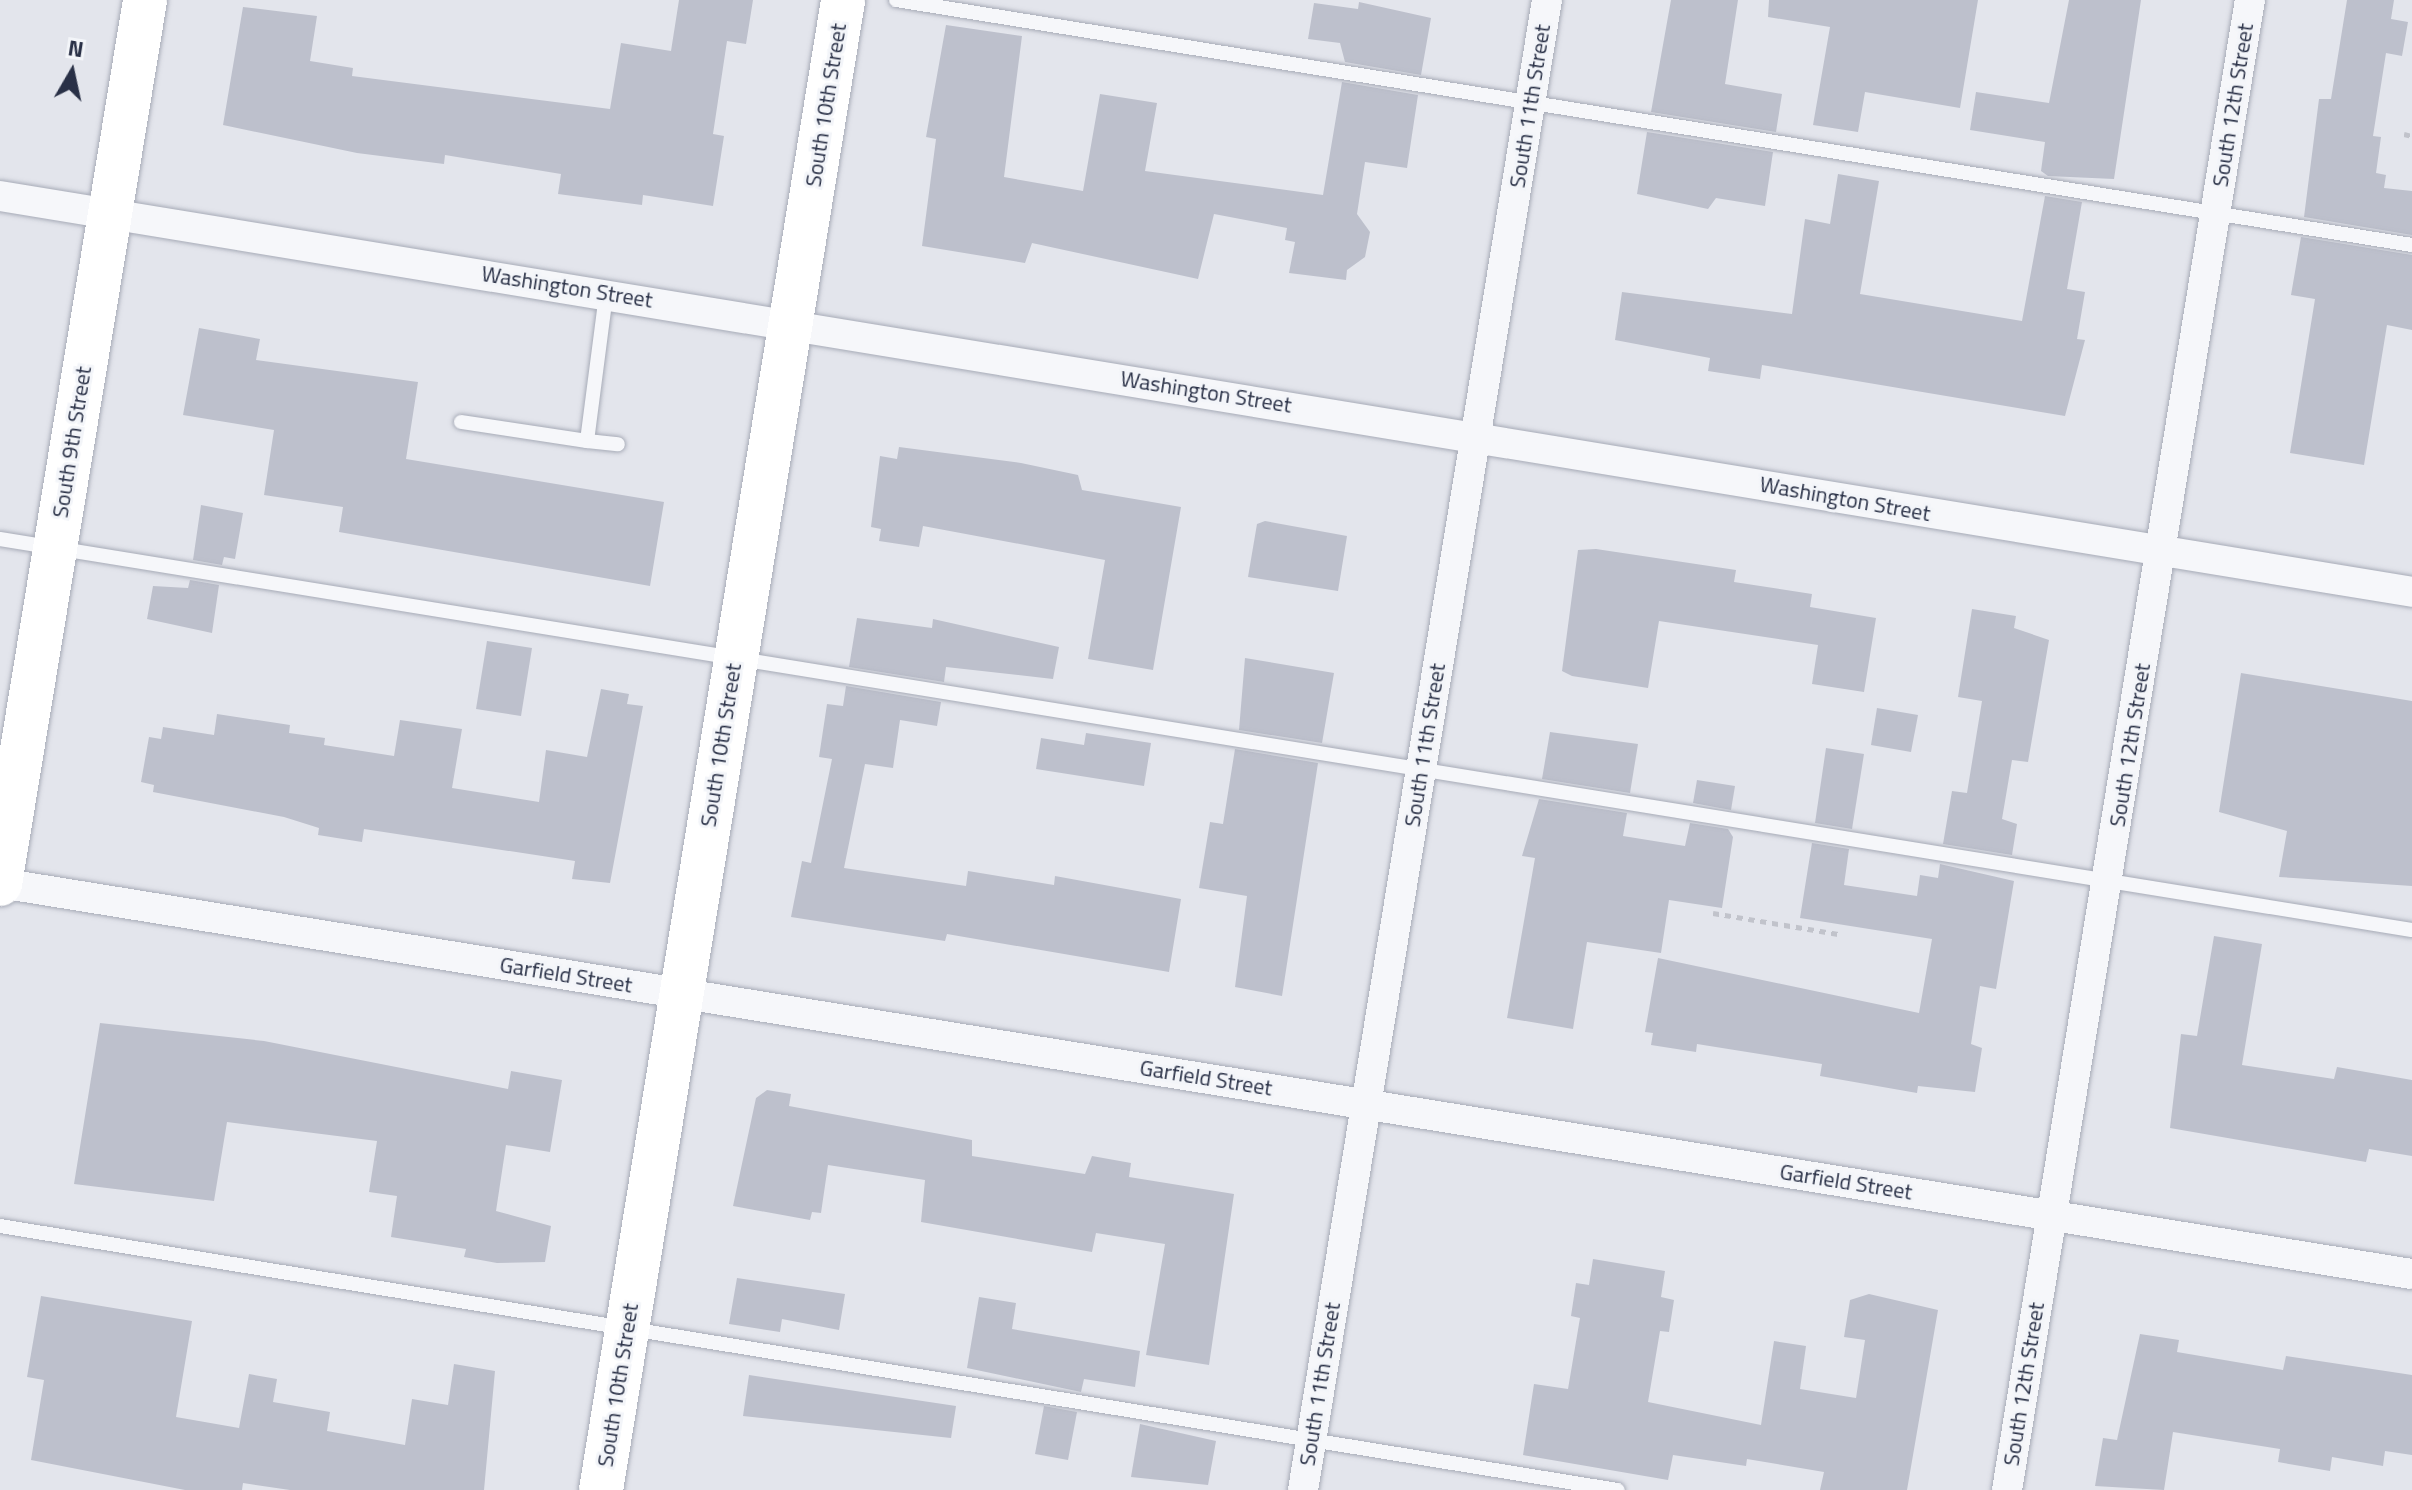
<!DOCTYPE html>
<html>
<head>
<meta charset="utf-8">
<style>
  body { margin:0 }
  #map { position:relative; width:2412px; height:1490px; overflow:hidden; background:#e3e5ec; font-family:"Titillium Web",sans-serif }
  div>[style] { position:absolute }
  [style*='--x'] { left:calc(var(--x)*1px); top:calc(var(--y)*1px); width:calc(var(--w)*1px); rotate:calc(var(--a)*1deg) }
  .building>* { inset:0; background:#bdc0cc }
  .path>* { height:5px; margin-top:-2.5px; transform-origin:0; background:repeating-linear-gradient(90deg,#c1c3cb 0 6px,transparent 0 12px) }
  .roads { filter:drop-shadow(0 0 2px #a7abb7) drop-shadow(0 0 2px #a7abb7) }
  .lane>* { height:14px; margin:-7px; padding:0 7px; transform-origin:7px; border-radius:7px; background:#f6f7fa }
  .street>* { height:30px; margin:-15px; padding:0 15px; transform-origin:15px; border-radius:15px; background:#f6f7fa }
  .primary>* { height:44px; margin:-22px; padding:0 22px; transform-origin:22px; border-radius:22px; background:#fff }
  span { translate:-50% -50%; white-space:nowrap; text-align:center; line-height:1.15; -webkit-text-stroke:6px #f3f5f9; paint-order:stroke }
  .street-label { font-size:22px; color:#293046 }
  .north { position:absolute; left:32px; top:32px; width:80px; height:80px; -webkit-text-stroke:6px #f3f5f9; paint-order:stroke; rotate:9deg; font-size:22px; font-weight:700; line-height:32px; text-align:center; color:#293046 }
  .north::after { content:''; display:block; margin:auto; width:28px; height:36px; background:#293046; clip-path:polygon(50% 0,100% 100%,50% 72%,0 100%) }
</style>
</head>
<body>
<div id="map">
  <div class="building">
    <i style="clip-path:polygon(679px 0,753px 0,746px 44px,727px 41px,713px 134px,724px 136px,713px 206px,643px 195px,642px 205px,558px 194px,561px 174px,445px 155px,444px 164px,357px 153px,223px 125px,243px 7px,317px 16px,310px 61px,353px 68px,352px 76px,610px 109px,621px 43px,671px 51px)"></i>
    <i style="clip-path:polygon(1671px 0,1738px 0,1725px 84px,1782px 94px,1776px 132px,1651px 112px)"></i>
    <i style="clip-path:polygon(1769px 0,1978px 0,1960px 108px,1865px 92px,1858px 132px,1813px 125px,1830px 27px,1768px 17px)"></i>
    <i style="clip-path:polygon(2069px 0,2141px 0,2114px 179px,2048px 176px,2041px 171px,2045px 142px,1970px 130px,1976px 92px,2049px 103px)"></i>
    <i style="clip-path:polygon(2347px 0,2394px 0,2391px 19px,2408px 22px,2402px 56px,2386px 53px,2373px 136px,2381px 137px,2376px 173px,2386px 175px,2384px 188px,2412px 191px,2412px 235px,2304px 217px,2319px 99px,2331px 99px)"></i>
    <i style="clip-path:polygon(1359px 2px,1431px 18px,1421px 75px,1345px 62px,1340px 43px,1308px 39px,1314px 3px,1358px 9px)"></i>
    <i style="clip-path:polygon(946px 25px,1022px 36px,1004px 177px,1083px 191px,1100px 94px,1157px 103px,1145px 171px,1323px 195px,1342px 82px,1418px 95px,1407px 168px,1365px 162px,1357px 214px,1370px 232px,1365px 257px,1347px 270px,1346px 280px,1289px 273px,1295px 242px,1285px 240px,1287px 228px,1214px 214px,1198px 279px,1032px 243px,1025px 263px,922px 246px,936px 139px,926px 137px)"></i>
    <i style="clip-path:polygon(1647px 132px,1773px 152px,1765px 206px,1716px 198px,1708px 209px,1637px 194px)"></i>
    <i style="clip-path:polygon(1838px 174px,1879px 181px,1860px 294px,2022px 321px,2045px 196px,2082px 202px,2067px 289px,2085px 292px,2077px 339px,2085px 340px,2065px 416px,1762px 365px,1760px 379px,1708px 371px,1710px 358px,1615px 340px,1622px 292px,1792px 314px,1805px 219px,1830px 224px)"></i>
    <i style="clip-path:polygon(2301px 237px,2412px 255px,2412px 330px,2387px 325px,2364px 465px,2290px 453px,2315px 299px,2291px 295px)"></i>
    <i style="clip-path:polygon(199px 328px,260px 339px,256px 360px,418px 382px,406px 459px,664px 502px,650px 586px,339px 532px,343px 507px,264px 495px,274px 430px,183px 415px)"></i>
    <i style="clip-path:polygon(899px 447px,1021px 463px,1078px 475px,1082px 490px,1181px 507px,1153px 670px,1088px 659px,1105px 560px,923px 526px,919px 547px,879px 541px,881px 529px,871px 527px,880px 456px,897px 459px)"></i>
    <i style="clip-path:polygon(201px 505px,243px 513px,235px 559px,224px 557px,222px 565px,193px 560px)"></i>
    <i style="clip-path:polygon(1265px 521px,1347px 536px,1338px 591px,1248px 577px,1257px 524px)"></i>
    <i style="clip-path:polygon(1596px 549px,1736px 570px,1734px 582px,1812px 594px,1810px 607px,1876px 618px,1864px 692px,1812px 684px,1818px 645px,1659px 621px,1648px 688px,1572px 676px,1562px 671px,1578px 550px)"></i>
    <i style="clip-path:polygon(190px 580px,219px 585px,212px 633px,147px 619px,153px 586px,188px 588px)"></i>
    <i style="clip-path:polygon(1972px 609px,2016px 616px,2014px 628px,2049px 640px,2028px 762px,2012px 760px,2002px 819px,2017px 824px,2012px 855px,1943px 844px,1952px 791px,1967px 793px,1982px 701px,1958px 697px)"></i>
    <i style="clip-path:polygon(857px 618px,932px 628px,933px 619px,1059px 647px,1053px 679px,946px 667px,944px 682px,849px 667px)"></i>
    <i style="clip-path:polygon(487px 641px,532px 648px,521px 716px,476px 709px)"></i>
    <i style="clip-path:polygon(1245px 658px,1334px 673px,1322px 743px,1239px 730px)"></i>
    <i style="clip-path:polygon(2241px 673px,2412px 701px,2412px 886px,2279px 877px,2287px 831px,2219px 812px)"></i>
    <i style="clip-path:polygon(846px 686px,941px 702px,937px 726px,900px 720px,893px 768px,865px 764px,844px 868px,966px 886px,968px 871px,1054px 885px,1055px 876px,1181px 899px,1169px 972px,947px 934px,945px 941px,791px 917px,802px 861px,811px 863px,832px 759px,819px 757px,827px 704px,843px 706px)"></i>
    <i style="clip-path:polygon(601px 689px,629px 694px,627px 704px,643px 706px,610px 883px,572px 879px,575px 861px,364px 829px,362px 842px,318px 835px,319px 828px,284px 817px,153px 792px,154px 785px,141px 782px,149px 737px,161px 739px,163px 727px,214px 735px,217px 714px,290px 725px,289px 733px,325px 738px,324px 745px,394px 756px,400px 720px,462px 729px,452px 788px,539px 802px,546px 750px,587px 757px)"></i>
    <i style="clip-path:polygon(1877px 708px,1918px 715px,1911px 752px,1871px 745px)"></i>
    <i style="clip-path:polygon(1550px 732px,1638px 744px,1630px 793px,1542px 779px)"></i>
    <i style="clip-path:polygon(1086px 733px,1151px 743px,1144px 786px,1036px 769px,1041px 738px,1084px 745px)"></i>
    <i style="clip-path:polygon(1826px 748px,1864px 754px,1852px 829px,1815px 823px)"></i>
    <i style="clip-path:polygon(1235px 749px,1318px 763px,1282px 996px,1235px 987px,1247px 896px,1199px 888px,1210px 822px,1223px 824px)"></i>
    <i style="clip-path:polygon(1697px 780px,1735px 786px,1731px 810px,1693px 803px)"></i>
    <i style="clip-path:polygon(1539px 799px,1627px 813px,1623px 836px,1685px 846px,1690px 823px,1728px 829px,1733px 837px,1722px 908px,1669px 900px,1661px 953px,1587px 942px,1573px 1029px,1507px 1018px,1535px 858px,1522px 856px)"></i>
    <i style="clip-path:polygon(1812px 843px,1849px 849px,1844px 885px,1917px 896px,1920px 875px,1938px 878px,1940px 864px,2014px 881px,1996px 989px,1980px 986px,1971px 1044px,1982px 1048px,1975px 1092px,1918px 1086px,1917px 1093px,1820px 1076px,1822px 1064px,1697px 1044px,1696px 1052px,1651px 1045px,1653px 1033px,1645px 1032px,1658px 958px,1919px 1013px,1932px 939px,1800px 918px)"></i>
    <i style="clip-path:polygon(2214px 936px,2262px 944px,2242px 1065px,2334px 1079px,2337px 1067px,2412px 1080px,2412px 1156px,2369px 1149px,2366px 1162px,2170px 1128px,2181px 1034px,2197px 1036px)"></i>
    <i style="clip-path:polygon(100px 1023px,264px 1041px,508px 1089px,511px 1071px,562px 1080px,550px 1152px,506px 1145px,496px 1211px,551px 1226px,545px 1262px,497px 1263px,464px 1257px,466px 1249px,391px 1237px,397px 1196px,369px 1192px,377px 1141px,227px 1122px,214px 1201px,74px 1184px)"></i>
    <i style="clip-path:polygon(767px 1090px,791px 1094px,789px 1106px,972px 1140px,972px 1156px,1085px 1174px,1092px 1156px,1131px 1163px,1129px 1177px,1234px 1194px,1209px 1365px,1146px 1355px,1165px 1244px,1096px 1233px,1092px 1252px,921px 1222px,925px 1180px,828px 1165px,821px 1213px,812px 1212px,810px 1220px,733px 1206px,756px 1098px)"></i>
    <i style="clip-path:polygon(1593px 1259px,1665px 1271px,1661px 1297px,1674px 1300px,1669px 1332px,1660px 1331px,1648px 1402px,1761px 1425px,1774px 1341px,1806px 1346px,1800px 1389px,1856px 1398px,1865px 1340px,1844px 1337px,1850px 1300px,1869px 1294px,1938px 1310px,1907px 1490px,1820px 1490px,1824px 1472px,1747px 1459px,1746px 1466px,1673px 1455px,1668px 1480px,1523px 1455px,1534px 1384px,1568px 1389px,1580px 1318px,1571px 1316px,1576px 1283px,1589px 1285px)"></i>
    <i style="clip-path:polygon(737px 1278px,845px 1294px,839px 1330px,782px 1319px,780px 1332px,729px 1324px)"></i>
    <i style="clip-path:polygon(41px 1296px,192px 1321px,176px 1417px,239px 1428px,249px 1374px,277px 1379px,273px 1402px,330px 1412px,327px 1431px,405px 1445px,412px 1399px,448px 1405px,454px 1364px,495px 1371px,484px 1490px,290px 1490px,243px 1483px,242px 1490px,185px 1490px,31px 1460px,44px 1380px,27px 1377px)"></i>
    <i style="clip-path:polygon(979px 1297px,1016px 1303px,1012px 1329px,1140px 1351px,1135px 1387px,1084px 1379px,1081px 1392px,967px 1368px)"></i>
    <i style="clip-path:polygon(2140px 1334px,2179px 1340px,2177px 1352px,2283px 1370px,2286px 1356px,2412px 1375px,2412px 1455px,2385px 1451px,2383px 1466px,2332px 1457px,2330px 1471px,2278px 1462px,2280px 1449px,2173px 1432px,2164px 1490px,2095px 1486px,2103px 1438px,2117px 1440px)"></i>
    <i style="clip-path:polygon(749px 1375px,956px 1406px,951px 1438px,743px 1416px)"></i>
    <i style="clip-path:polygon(1044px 1406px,1077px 1412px,1068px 1460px,1035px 1454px)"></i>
    <i style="clip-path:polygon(1140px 1424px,1216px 1441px,1208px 1485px,1131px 1477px)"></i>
  </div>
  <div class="path">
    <i style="--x:2404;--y:134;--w:8;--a:14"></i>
    <i style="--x:1713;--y:913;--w:127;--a:9.5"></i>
  </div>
  <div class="roads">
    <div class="lane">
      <i style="--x:896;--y:0;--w:1536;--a:9.18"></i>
      <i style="--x:461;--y:422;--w:127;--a:8.6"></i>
      <i style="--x:587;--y:441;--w:148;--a:-82.6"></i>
      <i style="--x:587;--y:441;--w:31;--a:6"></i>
      <i style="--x:0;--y:539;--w:2443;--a:9.21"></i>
      <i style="--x:0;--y:1226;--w:1639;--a:9.27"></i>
    </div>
    <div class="street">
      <i style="--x:0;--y:196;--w:2444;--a:9.32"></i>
      <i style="--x:0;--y:883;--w:2443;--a:9.21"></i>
      <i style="--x:1303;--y:1490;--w:1510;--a:-80.7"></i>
      <i style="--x:2007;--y:1490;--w:1510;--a:-80.74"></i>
    </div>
    <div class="primary">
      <i style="--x:0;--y:884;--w:896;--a:-80.68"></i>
      <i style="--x:601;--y:1490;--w:1510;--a:-80.77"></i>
    </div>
  </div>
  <div class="street-label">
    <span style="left:826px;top:105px;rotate:-81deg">South 10th Street</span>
    <span style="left:2233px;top:105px;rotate:-81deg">South 12th Street</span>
    <span style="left:1530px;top:106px;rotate:-81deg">South 11th Street</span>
    <span style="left:567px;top:287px;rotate:9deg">Washington Street</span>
    <span style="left:1206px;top:392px;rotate:9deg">Washington Street</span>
    <span style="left:72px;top:442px;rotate:-81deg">South 9th Street</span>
    <span style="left:1845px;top:499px;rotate:10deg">Washington Street</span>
    <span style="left:721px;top:745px;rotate:-81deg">South 10th Street</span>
    <span style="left:1425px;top:745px;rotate:-81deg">South 11th Street</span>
    <span style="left:2130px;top:745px;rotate:-81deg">South 12th Street</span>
    <span style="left:566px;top:975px;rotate:9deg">Garfield Street</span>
    <span style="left:1206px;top:1078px;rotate:9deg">Garfield Street</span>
    <span style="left:1846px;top:1182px;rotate:9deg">Garfield Street</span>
    <span style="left:1320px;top:1384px;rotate:-81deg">South 11th Street</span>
    <span style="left:2024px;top:1384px;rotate:-81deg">South 12th Street</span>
    <span style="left:618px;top:1385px;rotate:-81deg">South 10th Street</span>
  </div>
  <div class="north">N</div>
</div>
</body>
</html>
